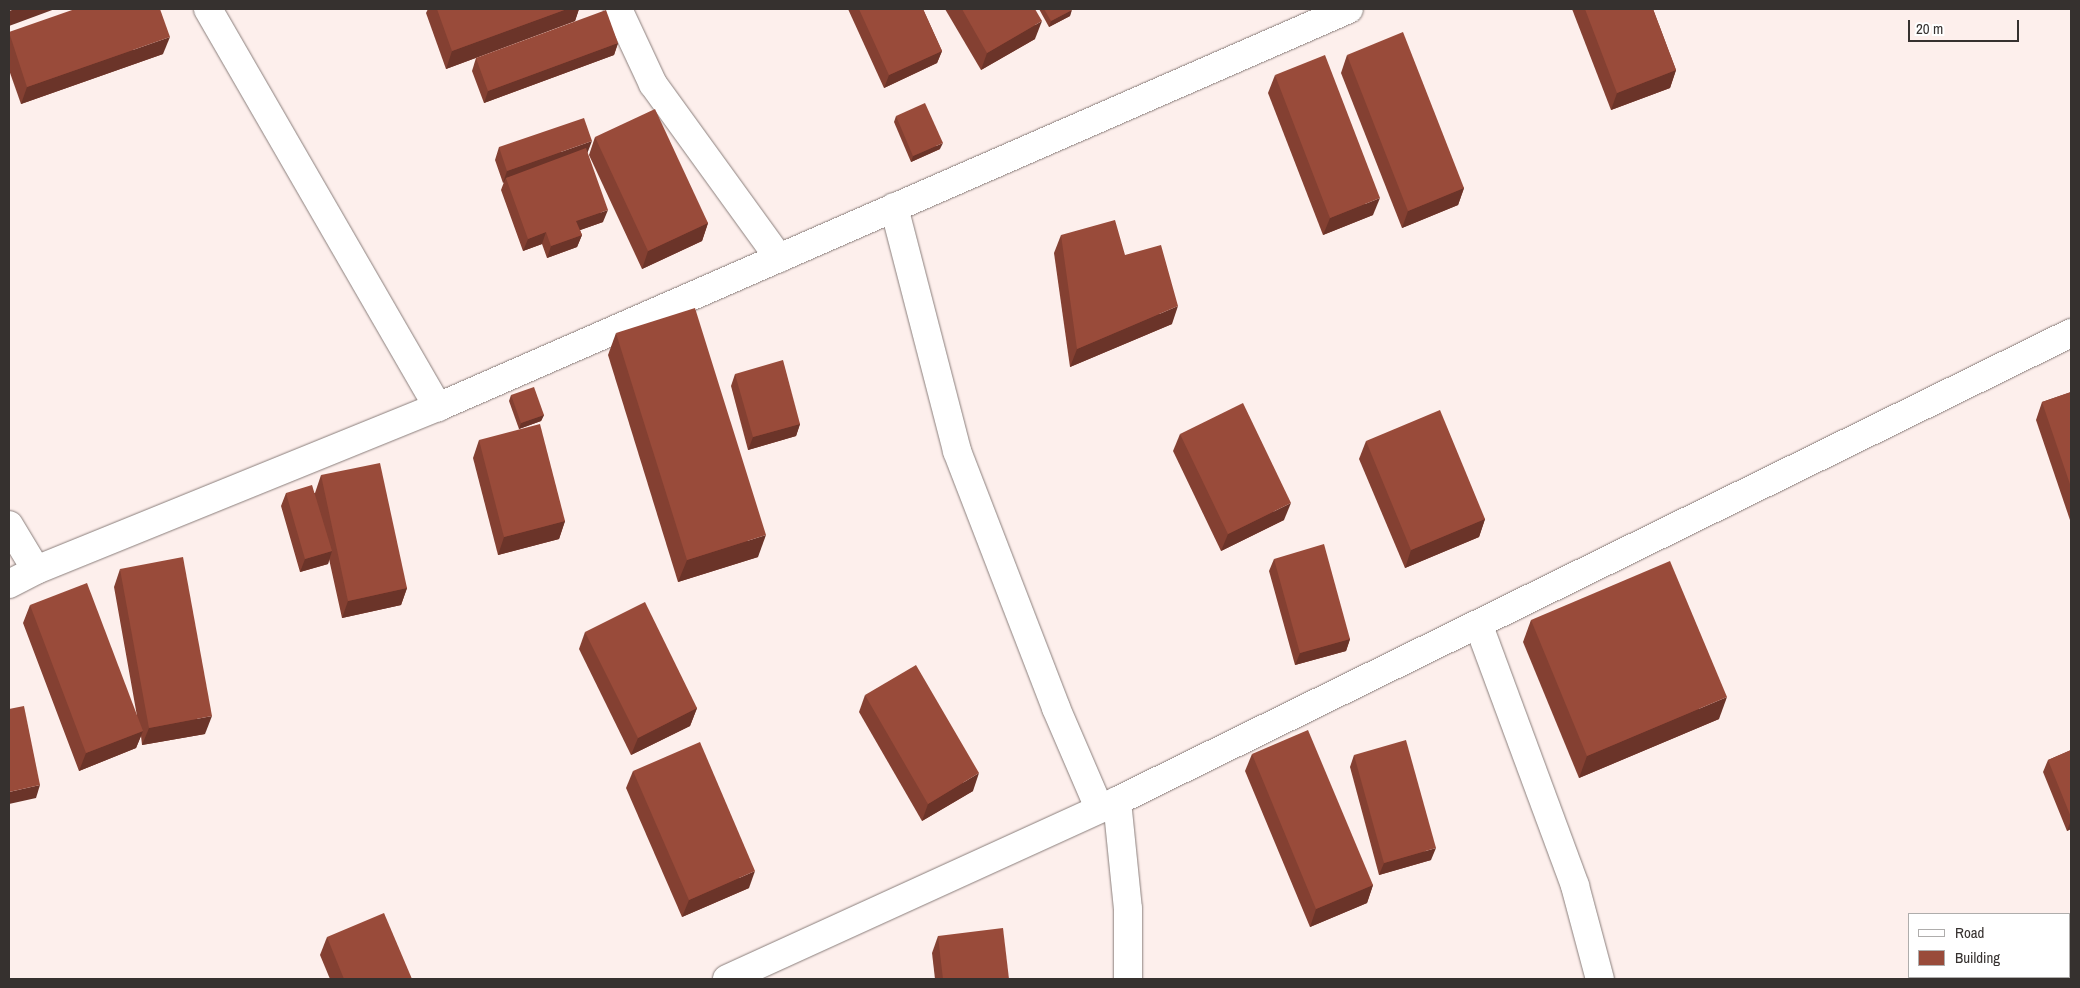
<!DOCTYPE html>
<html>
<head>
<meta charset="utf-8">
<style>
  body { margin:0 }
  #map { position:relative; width:2080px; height:988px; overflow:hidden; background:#fdefec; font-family:"Archivo Narrow",sans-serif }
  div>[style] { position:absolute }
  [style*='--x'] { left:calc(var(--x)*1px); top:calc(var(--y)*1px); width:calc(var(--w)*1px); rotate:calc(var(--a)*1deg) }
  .roads { filter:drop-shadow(0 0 1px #8a7e7b) drop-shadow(0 0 1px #8a7e7b) }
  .street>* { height:28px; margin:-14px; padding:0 14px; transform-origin:14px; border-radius:14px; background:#fff }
  .wall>* { inset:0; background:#844032 }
  .shaded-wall>* { inset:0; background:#6b3429 }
  .building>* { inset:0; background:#994b3a }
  span { translate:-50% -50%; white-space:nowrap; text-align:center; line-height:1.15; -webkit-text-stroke:5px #fff; paint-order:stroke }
  .frame { position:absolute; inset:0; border:10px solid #36312f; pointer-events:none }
  .legend { position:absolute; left:1908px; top:913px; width:162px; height:65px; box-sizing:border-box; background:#fff; border:1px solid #afadac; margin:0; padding:6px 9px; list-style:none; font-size:15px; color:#36312f }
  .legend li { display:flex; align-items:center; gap:10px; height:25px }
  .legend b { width:25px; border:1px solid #afadac }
  .scale { position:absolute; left:1908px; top:20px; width:111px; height:22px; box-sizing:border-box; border:2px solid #36312f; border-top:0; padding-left:6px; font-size:15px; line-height:18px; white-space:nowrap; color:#36312f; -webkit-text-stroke:4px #fff; paint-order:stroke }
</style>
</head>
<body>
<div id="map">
  <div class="roads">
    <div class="street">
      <i style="--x:208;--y:9;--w:460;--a:60"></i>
      <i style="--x:618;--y:9;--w:83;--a:65"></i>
      <i style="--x:653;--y:84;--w:215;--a:54.1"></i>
      <i style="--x:894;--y:207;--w:252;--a:75.5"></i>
      <i style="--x:957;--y:451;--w:275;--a:68.9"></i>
      <i style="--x:1056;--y:708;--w:109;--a:66.7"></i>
      <i style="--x:9;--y:525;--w:52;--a:59"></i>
      <i style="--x:9;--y:584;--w:30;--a:-27"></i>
      <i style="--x:36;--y:570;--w:434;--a:-22.1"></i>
      <i style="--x:438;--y:407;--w:994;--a:-23.6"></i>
      <i style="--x:1479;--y:626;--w:277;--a:69.7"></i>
      <i style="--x:1575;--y:886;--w:96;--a:75"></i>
      <i style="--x:1117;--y:801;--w:109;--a:84.2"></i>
      <i style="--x:1128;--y:909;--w:70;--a:90"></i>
      <i style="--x:1995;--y:977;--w:2;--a:90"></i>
      <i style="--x:727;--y:979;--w:429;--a:-24.5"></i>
      <i style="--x:1117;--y:801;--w:1063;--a:-26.13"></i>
    </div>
  </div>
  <div class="wall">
    <i style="clip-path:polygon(428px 9px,579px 9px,575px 21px,446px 69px,426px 13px)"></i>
    <i style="clip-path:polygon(848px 9px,923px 9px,942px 51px,937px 63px,884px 88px)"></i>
    <i style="clip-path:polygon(945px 9px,1035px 9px,1035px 39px,981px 70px)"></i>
    <i style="clip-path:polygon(1039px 9px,1071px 9px,1070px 16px,1049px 27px)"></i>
    <i style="clip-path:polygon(1572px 9px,1653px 9px,1676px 70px,1670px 88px,1611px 110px)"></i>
    <i style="clip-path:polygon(9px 32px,163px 54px,21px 104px,9px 70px)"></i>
    <i style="clip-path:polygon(618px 43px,614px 55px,484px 103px,472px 71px,476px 58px)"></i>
    <i style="clip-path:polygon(1347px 55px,1464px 188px,1458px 205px,1402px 228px,1341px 73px)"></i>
    <i style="clip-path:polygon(1275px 75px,1373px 215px,1323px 235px,1268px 93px)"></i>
    <i style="clip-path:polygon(896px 116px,940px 149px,911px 162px,894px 122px)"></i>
    <i style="clip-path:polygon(595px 137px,708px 223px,702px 241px,642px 269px,589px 155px)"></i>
    <i style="clip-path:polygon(499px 147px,587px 154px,603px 222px,580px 230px,582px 235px,577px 247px,547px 258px,542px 244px,523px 251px,501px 190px,504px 182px,503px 183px,495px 160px)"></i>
    <i style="clip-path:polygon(1061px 235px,1172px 324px,1070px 367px,1054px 253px)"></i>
    <i style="clip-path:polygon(616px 333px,758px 557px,678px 582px,608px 355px)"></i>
    <i style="clip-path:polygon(735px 374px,800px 424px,796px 436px,748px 450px,731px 386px)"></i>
    <i style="clip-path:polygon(2071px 392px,2071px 523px,2036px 420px,2042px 402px)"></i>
    <i style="clip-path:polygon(511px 395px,544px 415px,541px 421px,519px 429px,509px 401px)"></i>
    <i style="clip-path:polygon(1180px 434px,1284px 520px,1221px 551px,1173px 451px)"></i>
    <i style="clip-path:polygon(479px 440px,565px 521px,559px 539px,498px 555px,473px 458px)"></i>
    <i style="clip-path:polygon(1366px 441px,1485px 519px,1479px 537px,1405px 568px,1359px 459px)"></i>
    <i style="clip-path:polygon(321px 475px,407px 588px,401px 605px,342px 618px,329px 559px,328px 564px,300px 572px,281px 506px,286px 493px,315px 493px)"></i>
    <i style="clip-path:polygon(1274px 559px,1350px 639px,1346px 651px,1295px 665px,1269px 571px)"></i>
    <i style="clip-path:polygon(120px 569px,205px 734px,142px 745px,141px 736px,136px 748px,79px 771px,23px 623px,30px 605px,137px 716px,114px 587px)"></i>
    <i style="clip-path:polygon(1531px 620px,1719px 719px,1579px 778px,1523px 642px)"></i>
    <i style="clip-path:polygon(585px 632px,697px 708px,690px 726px,631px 755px,579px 649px)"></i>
    <i style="clip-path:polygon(865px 695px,973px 791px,922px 821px,859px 712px)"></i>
    <i style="clip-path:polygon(2071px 750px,2071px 829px,2067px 831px,2043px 772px,2048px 760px)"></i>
    <i style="clip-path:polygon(1252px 754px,1373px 885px,1367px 903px,1310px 927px,1245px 771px)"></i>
    <i style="clip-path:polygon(1354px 755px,1431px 860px,1379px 875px,1350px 767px)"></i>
    <i style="clip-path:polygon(633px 771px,749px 888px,682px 917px,626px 788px)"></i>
    <i style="clip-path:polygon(938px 936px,1009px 979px,935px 979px,932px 953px)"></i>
    <i style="clip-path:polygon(327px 937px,412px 979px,330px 979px,320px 955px)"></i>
    <i style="clip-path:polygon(2050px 977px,2069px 977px,2071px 979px,2050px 979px)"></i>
  </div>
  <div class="shaded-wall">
    <i style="clip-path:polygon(15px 9px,55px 9px,9px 26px,9px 11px)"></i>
    <i style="clip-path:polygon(567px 9px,579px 9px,575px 21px,446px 69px,452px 51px)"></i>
    <i style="clip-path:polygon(1072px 10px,1070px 16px,1049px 27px,1051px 21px)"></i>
    <i style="clip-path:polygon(1042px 21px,1035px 39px,981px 70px,987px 53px)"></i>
    <i style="clip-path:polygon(170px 37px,163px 54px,21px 104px,27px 87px)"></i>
    <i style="clip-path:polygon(618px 43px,614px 55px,484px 103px,488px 91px)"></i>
    <i style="clip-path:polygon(942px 51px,937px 63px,884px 88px,889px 75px)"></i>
    <i style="clip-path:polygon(1676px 70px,1670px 88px,1611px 110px,1617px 93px)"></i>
    <i style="clip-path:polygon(592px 141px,587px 154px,506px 178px,504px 182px,503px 183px,507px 171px)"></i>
    <i style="clip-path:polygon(943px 143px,940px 149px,911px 162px,913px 156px)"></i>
    <i style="clip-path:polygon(1464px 188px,1458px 205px,1402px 228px,1408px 211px)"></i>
    <i style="clip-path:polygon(1380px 198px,1373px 215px,1323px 235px,1330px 218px)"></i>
    <i style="clip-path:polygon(608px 210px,603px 222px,572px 233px,576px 221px)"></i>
    <i style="clip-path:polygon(708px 223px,702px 241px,642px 269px,648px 251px)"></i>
    <i style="clip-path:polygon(546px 232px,542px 244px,523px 251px,528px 239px)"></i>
    <i style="clip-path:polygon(582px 235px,577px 247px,547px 258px,551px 246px)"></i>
    <i style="clip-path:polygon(1178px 306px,1172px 324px,1070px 367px,1077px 349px)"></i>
    <i style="clip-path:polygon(544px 415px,541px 421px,519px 429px,521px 423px)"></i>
    <i style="clip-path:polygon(800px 424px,796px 436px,748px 450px,753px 437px)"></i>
    <i style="clip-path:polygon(1291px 503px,1284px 520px,1221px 551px,1228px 534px)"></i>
    <i style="clip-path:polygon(1485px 519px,1479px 537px,1405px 568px,1411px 550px)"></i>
    <i style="clip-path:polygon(565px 521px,559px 539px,498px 555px,504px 537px)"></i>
    <i style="clip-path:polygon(766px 535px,758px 557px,678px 582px,687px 560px)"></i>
    <i style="clip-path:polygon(332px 551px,328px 564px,300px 572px,305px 559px)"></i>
    <i style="clip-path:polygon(407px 588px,401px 605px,342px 618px,348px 601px)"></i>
    <i style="clip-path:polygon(1350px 639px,1346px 651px,1295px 665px,1300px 653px)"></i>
    <i style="clip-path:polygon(1727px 697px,1719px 719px,1579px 778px,1587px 756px)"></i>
    <i style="clip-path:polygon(697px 708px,690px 726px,631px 755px,638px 738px)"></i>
    <i style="clip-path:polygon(212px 716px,205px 734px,142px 745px,149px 728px)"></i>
    <i style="clip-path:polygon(143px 731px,136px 748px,79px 771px,86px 753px)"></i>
    <i style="clip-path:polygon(979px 773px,973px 791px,922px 821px,928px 804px)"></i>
    <i style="clip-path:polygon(40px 785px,36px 798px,9px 804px,9px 792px)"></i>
    <i style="clip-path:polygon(2071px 820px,2071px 829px,2067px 831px)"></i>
    <i style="clip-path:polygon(1436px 848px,1431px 860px,1379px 875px,1384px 863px)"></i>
    <i style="clip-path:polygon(755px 871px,749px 888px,682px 917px,689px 900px)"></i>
    <i style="clip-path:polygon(1373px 885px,1367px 903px,1310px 927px,1316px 909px)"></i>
  </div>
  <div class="building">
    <i style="clip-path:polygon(75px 9px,160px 9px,170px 37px,27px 87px,9px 32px)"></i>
    <i style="clip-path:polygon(437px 9px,567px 9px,452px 51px)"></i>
    <i style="clip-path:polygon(859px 9px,923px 9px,942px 51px,889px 75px)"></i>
    <i style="clip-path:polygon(962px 9px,1035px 9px,1042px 21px,987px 53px)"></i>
    <i style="clip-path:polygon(1044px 9px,1071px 9px,1072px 10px,1051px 21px)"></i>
    <i style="clip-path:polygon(1585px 9px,1653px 9px,1676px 70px,1617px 93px)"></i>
    <i style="clip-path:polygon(606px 10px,618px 43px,488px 91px,476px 58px)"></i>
    <i style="clip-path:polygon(1403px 32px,1464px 188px,1408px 211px,1347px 55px)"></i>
    <i style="clip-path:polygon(1325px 55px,1380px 198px,1330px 218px,1275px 75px)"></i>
    <i style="clip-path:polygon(925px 103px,943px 143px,913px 156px,896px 116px)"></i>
    <i style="clip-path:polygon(655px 109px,708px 223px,648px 251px,595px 137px)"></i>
    <i style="clip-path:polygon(584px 118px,592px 141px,507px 171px,499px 147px)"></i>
    <i style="clip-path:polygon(586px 148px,608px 210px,576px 221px,582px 235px,551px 246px,546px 232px,528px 239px,506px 178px)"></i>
    <i style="clip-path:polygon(1115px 220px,1125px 255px,1161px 245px,1178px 306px,1077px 349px,1061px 235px)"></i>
    <i style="clip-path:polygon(695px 308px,766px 535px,687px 560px,616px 333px)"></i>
    <i style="clip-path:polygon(783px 360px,800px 424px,753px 437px,735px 374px)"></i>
    <i style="clip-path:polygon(534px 387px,544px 415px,521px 423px,511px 395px)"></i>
    <i style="clip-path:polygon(2071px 392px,2071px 487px,2042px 402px)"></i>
    <i style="clip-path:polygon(1243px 403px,1291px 503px,1228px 534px,1180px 434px)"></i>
    <i style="clip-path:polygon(1440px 410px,1485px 519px,1411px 550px,1366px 441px)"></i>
    <i style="clip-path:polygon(540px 424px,565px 521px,504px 537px,479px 440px)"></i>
    <i style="clip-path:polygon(380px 463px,407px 588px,348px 601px,321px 475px)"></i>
    <i style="clip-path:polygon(312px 485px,332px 551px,305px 559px,286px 493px)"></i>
    <i style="clip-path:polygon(1324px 544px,1350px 639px,1300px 653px,1274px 559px)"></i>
    <i style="clip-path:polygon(183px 557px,212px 716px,149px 728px,120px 569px)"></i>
    <i style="clip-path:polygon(1670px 561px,1727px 697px,1587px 756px,1531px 620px)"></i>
    <i style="clip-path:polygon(87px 583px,143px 731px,86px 753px,30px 605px)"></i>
    <i style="clip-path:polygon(645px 602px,697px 708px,638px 738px,585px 632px)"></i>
    <i style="clip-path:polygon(916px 665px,979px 773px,928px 804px,865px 695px)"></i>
    <i style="clip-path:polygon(24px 706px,40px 785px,9px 792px,9px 709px)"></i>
    <i style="clip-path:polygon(1308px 730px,1373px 885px,1316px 909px,1252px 754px)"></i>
    <i style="clip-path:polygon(1406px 740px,1436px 848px,1384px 863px,1354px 755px)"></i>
    <i style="clip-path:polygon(700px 742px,755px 871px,689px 900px,633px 771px)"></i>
    <i style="clip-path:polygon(2071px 750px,2071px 817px,2048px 760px)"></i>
    <i style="clip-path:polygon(384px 913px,412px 979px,344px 979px,327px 937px)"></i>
    <i style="clip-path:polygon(1003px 928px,1009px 979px,943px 979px,938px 936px)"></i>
    <i style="clip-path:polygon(2071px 942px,2071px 979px,2061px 979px,2060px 977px,2069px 977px,2069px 943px)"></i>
  </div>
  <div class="frame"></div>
  <ul class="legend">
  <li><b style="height:6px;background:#fff"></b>Road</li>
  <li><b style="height:14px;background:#994b3a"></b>Building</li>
  </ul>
  <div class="scale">20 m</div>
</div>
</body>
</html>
